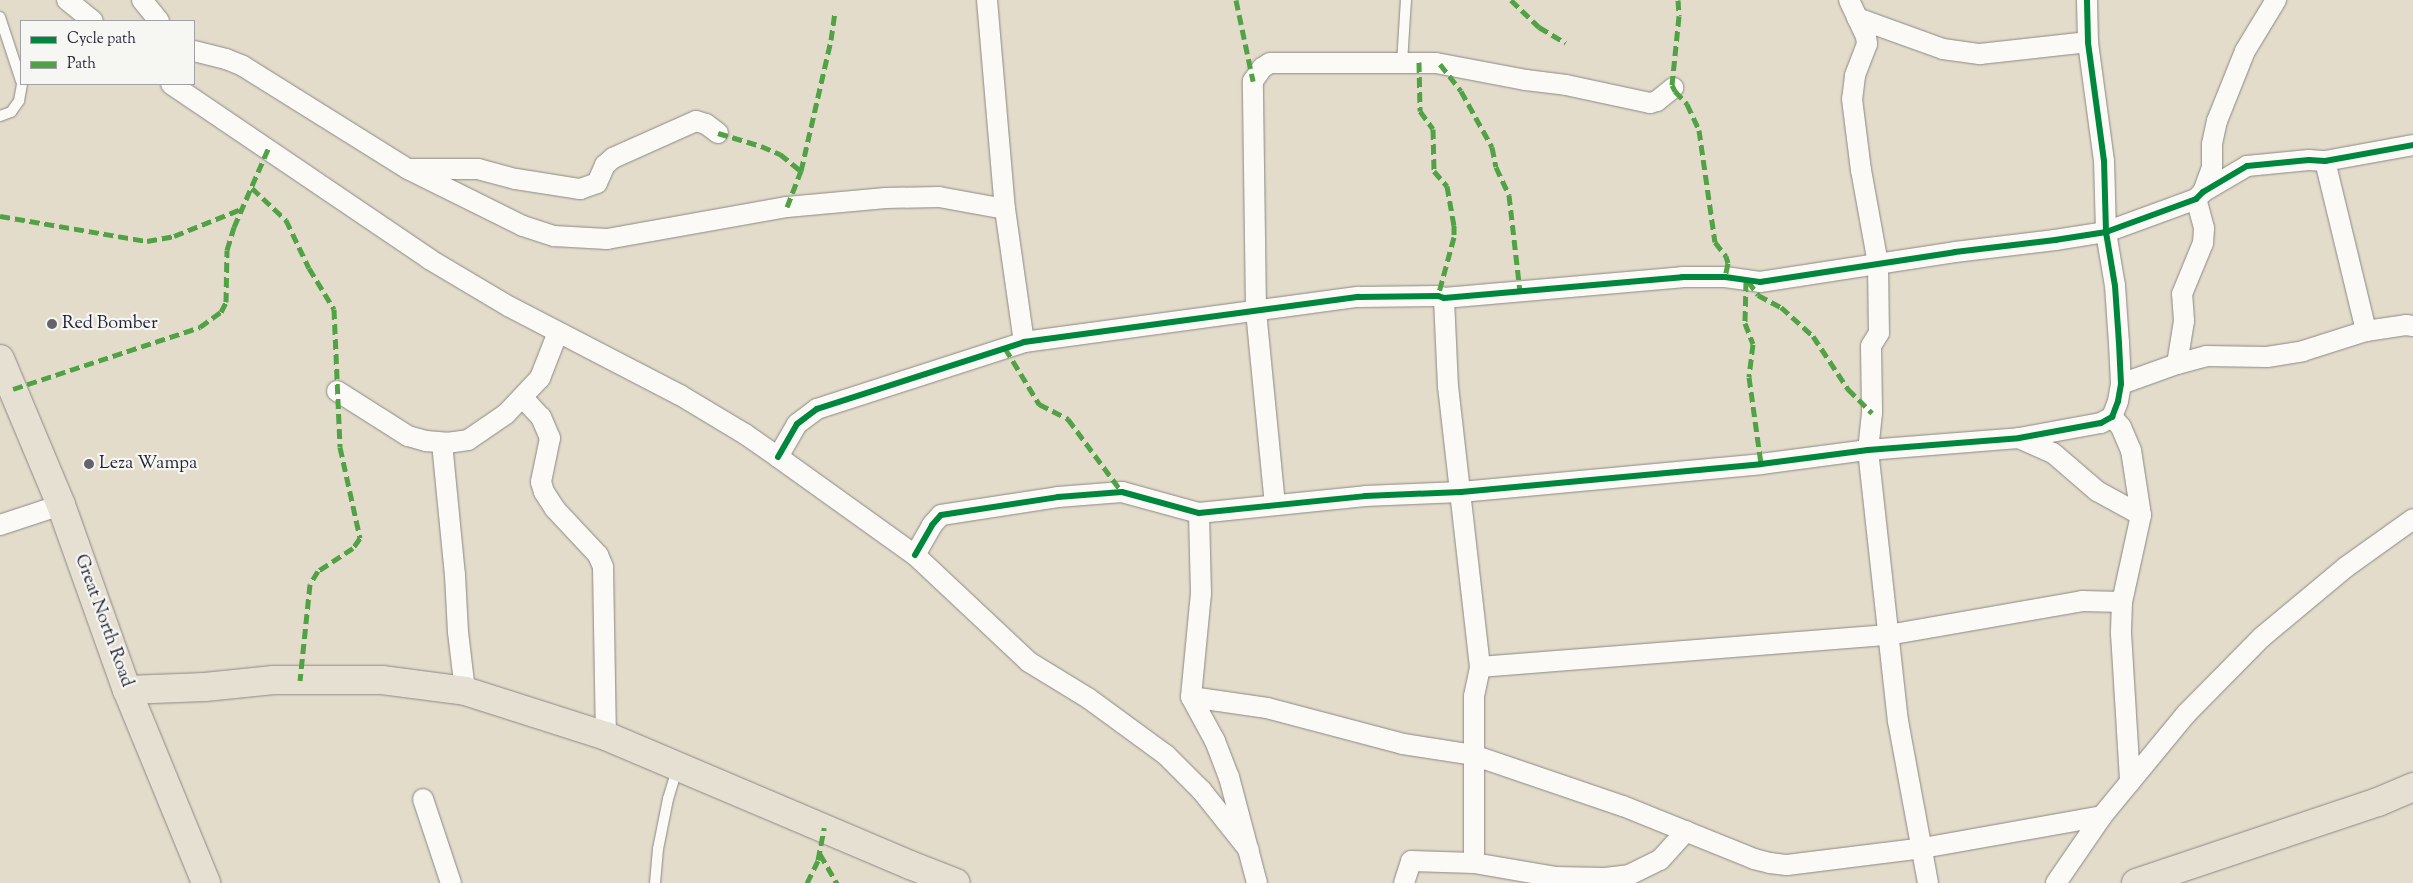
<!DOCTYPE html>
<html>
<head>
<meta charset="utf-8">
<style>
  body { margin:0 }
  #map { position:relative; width:2413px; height:883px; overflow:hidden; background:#e3dccb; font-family:"Sorts Mill Goudy",serif }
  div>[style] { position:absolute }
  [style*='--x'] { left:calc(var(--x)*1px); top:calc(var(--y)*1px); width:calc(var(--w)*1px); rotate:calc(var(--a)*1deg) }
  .roads { filter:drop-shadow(0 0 1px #8c8884) drop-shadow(0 0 1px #8c8884) }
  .service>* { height:10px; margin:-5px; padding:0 5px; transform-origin:5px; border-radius:5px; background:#fbfaf7 }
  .minor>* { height:20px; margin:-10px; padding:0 10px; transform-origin:10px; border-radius:10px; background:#fbfaf7 }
  .primary>* { height:28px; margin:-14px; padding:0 14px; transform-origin:14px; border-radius:14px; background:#e6e0d3 }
  .trunk>* { height:28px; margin:-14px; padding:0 14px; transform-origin:14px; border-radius:14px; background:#e6e0d3 }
  .quiet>* { height:5px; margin-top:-2.5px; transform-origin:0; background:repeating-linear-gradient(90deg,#50a245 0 10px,transparent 0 15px) }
  .cycleway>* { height:6px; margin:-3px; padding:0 3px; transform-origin:3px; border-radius:3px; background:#00873e }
  .dots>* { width:14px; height:14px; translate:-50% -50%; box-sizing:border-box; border:2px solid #f6f6f2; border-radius:50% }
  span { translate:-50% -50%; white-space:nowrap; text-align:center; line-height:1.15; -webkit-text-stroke:4.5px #f6f6f2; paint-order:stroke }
  .poi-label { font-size:18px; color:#22223b }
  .left { translate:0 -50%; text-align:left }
  .street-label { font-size:18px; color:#22223b }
  .legend { position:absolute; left:20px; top:20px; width:175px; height:65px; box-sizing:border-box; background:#f6f6f2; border:1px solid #a1a1a9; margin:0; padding:6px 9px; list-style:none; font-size:15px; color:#22223b }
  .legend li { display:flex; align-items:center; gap:10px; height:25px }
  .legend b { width:25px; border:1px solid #a1a1a9 }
</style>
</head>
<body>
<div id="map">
  <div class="roads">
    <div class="service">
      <i style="--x:0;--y:17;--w:67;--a:71.8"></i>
      <i style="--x:1402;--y:63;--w:63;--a:-86.4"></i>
      <i style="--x:0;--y:116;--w:12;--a:-20"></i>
      <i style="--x:11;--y:112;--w:14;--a:-54"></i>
      <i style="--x:19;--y:101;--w:17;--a:-80"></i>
      <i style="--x:655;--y:883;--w:34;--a:-85"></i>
      <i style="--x:658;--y:849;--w:51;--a:-78.7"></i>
      <i style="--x:668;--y:799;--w:34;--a:-73"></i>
    </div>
    <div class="minor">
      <i style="--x:67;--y:0;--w:33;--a:39"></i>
      <i style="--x:142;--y:0;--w:27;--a:51"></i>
      <i style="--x:987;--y:0;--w:210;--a:85.1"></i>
      <i style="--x:1005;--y:209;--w:134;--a:81.9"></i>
      <i style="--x:1849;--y:0;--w:40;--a:65"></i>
      <i style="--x:1866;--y:36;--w:8;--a:83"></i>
      <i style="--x:1867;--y:44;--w:34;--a:111"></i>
      <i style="--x:1855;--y:76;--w:23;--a:97"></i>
      <i style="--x:1852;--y:99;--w:72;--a:82.8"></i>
      <i style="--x:1861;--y:170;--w:96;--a:79.7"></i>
      <i style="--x:1878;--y:264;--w:69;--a:89.2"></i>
      <i style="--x:1879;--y:333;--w:15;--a:122"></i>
      <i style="--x:1871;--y:346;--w:67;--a:89.1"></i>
      <i style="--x:1872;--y:413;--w:37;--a:96"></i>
      <i style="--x:1868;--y:450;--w:273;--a:83.7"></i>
      <i style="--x:1898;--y:721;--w:165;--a:79.5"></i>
      <i style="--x:1857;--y:18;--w:91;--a:19.8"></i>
      <i style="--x:1943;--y:49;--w:37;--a:8"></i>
      <i style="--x:1980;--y:54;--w:109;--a:-6.3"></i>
      <i style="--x:194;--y:51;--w:33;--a:14"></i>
      <i style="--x:226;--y:59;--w:18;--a:22"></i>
      <i style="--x:243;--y:66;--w:195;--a:32"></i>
      <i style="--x:408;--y:169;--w:128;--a:26.4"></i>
      <i style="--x:523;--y:226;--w:33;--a:18"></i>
      <i style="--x:554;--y:236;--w:53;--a:3.2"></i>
      <i style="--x:607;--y:239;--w:183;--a:-10.1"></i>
      <i style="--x:787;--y:207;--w:99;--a:-5.2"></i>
      <i style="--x:886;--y:198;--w:53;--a:-1.1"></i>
      <i style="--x:939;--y:197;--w:67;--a:10.3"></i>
      <i style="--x:171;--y:84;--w:312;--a:34.1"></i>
      <i style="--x:429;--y:259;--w:94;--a:30.7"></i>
      <i style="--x:510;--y:307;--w:191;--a:27.4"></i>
      <i style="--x:680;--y:395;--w:76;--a:31"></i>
      <i style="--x:745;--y:434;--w:40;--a:34.9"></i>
      <i style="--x:778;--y:457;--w:168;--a:35.6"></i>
      <i style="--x:915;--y:555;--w:156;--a:43.2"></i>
      <i style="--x:1029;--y:662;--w:69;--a:31.4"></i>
      <i style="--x:1088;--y:698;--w:97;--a:36.2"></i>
      <i style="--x:1166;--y:755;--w:51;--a:45"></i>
      <i style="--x:1202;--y:791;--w:75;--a:51.5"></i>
      <i style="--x:2325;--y:161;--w:175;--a:76.4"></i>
      <i style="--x:412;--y:169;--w:66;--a:0"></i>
      <i style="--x:478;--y:169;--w:39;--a:15"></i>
      <i style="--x:516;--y:179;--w:65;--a:8.9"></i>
      <i style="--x:580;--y:189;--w:18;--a:-19"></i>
      <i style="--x:597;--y:183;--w:20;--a:-66"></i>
      <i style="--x:605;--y:165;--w:11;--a:-41"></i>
      <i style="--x:613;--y:158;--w:91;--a:-24"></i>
      <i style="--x:696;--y:121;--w:10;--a:17"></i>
      <i style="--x:706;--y:124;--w:15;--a:37"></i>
      <i style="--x:2203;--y:192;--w:27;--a:-70"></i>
      <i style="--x:2212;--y:167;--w:23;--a:-90"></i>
      <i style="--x:2212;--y:144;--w:24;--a:-78"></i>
      <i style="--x:2217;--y:121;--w:75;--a:-68.2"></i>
      <i style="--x:2245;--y:51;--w:60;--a:-58.7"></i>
      <i style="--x:2177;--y:364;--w:44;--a:-80.8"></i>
      <i style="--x:2184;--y:321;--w:27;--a:-94"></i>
      <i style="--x:2182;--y:294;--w:55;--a:-67.6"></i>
      <i style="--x:2203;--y:243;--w:15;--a:-86"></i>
      <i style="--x:2204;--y:228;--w:30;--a:-105"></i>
      <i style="--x:2121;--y:384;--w:59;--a:-19.7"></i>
      <i style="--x:2177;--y:364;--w:30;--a:-15"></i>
      <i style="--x:2206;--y:356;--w:61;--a:0.9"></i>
      <i style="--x:2267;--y:357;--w:36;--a:-9"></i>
      <i style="--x:2303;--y:351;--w:66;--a:-17.6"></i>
      <i style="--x:2366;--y:331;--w:40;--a:-8.5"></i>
      <i style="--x:2406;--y:325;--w:7;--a:8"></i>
      <i style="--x:337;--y:391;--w:84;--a:32.4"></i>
      <i style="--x:408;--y:436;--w:19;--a:16"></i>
      <i style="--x:426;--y:441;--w:21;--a:5"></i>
      <i style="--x:447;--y:443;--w:21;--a:-8"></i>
      <i style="--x:468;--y:440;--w:46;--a:-34.4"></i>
      <i style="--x:506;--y:414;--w:50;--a:-46.6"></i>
      <i style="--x:540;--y:378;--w:49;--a:-68.6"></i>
      <i style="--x:523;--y:398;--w:26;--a:47"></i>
      <i style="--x:541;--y:417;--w:23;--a:67"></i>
      <i style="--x:550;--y:438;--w:45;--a:101.6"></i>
      <i style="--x:541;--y:482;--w:10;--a:73"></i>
      <i style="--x:544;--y:492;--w:20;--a:57"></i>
      <i style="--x:555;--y:509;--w:63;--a:46.9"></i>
      <i style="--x:598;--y:555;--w:13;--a:67"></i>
      <i style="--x:603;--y:567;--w:169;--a:89"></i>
      <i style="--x:2112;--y:417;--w:13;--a:48"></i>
      <i style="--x:2121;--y:427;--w:25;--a:67"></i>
      <i style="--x:2131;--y:450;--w:66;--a:81.3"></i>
      <i style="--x:2141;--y:515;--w:89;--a:102.3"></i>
      <i style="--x:2122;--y:602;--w:31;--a:92"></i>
      <i style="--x:2121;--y:633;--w:149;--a:86.5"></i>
      <i style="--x:2019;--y:438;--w:37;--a:24"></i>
      <i style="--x:2053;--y:453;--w:58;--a:40.8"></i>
      <i style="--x:2097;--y:491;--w:50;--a:28.6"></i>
      <i style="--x:442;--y:443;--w:133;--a:84.4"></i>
      <i style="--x:455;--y:575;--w:57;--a:87"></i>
      <i style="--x:458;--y:632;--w:59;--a:83.2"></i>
      <i style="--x:778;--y:457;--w:38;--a:-60"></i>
      <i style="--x:797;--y:424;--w:25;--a:-37"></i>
      <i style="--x:817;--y:409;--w:218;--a:-17.9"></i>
      <i style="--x:1024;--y:342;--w:338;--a:-7.7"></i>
      <i style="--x:1359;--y:297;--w:79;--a:-0.7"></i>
      <i style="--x:1438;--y:296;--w:6;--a:18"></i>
      <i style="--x:1444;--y:298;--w:239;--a:-5"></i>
      <i style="--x:1682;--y:277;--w:43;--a:0"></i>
      <i style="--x:1725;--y:277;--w:35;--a:8"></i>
      <i style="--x:1760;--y:282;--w:197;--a:-8.7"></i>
      <i style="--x:1955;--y:252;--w:101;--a:-6.8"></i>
      <i style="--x:2055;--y:240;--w:52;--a:-8.9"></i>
      <i style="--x:2106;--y:232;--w:96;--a:-20.1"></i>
      <i style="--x:2196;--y:199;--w:10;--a:-45"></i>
      <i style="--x:2203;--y:192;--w:51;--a:-30.6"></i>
      <i style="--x:2247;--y:166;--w:62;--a:-5.5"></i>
      <i style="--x:2309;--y:160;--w:16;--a:4"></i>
      <i style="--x:2325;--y:161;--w:89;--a:-10.3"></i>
      <i style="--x:1275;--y:505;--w:196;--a:-95.6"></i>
      <i style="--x:1256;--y:310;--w:229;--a:-90.8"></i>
      <i style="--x:1253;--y:81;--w:16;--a:-55"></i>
      <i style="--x:1262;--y:68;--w:9;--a:-32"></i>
      <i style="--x:1270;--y:63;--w:166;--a:0"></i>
      <i style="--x:1436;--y:63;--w:92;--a:10.7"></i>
      <i style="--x:1526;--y:80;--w:40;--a:7.1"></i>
      <i style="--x:1566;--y:85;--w:86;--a:12.1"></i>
      <i style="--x:1650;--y:103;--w:7;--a:-16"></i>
      <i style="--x:1657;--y:101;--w:21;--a:-39"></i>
      <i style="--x:1199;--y:513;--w:80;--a:88.6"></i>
      <i style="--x:1201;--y:593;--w:104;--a:95.5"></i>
      <i style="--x:1191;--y:697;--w:50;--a:61.4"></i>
      <i style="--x:1215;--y:741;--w:39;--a:69"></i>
      <i style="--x:1229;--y:777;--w:110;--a:75.2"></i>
      <i style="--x:0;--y:525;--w:64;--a:-18.2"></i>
      <i style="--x:915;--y:555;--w:34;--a:-60"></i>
      <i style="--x:932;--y:525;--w:13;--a:-48"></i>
      <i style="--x:941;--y:515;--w:118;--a:-8.7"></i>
      <i style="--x:1058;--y:497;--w:64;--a:-4.5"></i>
      <i style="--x:1122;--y:492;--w:80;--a:15.3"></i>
      <i style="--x:1199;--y:513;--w:167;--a:-5.8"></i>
      <i style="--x:1365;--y:496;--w:96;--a:-2.4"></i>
      <i style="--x:1461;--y:492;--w:301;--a:-5.3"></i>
      <i style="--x:1761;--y:464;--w:108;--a:-7.5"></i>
      <i style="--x:1868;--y:450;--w:151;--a:-4.5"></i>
      <i style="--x:2019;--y:438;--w:83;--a:-10.4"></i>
      <i style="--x:2101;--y:423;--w:13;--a:-29"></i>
      <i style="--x:2112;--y:417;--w:17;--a:-69"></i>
      <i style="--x:2118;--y:401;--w:17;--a:-80"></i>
      <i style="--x:2121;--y:384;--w:41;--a:-92.8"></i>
      <i style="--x:2119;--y:343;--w:57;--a:-94"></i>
      <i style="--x:2115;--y:286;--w:55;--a:-99.5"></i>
      <i style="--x:2106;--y:232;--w:71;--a:-91.6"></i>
      <i style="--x:2104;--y:161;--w:120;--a:-97.7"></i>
      <i style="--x:2088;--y:42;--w:42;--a:-91.4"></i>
      <i style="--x:1480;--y:667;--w:409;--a:-4.5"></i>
      <i style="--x:1888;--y:635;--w:197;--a:-9.9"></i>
      <i style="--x:2082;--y:601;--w:40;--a:1.4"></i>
      <i style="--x:1191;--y:697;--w:77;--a:8.2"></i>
      <i style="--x:1267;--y:708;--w:141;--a:14.8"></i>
      <i style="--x:1403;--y:744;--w:71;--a:8.9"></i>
      <i style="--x:1473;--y:755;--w:158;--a:18.8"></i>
      <i style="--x:1623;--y:806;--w:141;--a:22"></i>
      <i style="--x:1754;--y:859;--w:16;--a:14"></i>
      <i style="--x:1770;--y:863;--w:17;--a:7"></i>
      <i style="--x:1787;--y:865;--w:137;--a:-7.1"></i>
      <i style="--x:1923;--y:848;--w:182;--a:-10.1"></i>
      <i style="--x:423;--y:799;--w:89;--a:71.6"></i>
      <i style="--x:1474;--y:863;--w:82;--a:9.8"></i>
      <i style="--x:1555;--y:877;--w:50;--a:1.1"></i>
      <i style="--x:1605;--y:878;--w:24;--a:-7"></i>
      <i style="--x:1629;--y:875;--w:34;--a:-26"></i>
      <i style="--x:1660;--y:860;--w:39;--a:-48"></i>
      <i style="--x:1404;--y:883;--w:23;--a:-72"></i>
      <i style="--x:1411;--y:861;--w:63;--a:1.8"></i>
      <i style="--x:1474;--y:863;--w:167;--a:-90"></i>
      <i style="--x:1474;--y:696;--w:30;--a:-78"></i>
      <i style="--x:1480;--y:667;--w:282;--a:-96.5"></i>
      <i style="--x:1448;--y:387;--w:89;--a:-92.6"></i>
      <i style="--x:2056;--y:883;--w:81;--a:-55.5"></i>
      <i style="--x:2102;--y:816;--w:132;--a:-50.5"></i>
      <i style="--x:2186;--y:714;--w:108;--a:-45.4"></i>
      <i style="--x:2262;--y:637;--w:109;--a:-39.8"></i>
      <i style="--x:2346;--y:567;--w:82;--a:-35.6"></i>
    </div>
    <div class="primary">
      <i style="--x:127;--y:690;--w:78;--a:-2.2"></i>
      <i style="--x:205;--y:687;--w:69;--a:-5.8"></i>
      <i style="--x:274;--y:680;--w:108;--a:0"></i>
      <i style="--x:382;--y:680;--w:84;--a:7.5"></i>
      <i style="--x:465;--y:691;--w:148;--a:17.7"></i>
      <i style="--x:606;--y:736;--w:330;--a:23"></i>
      <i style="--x:910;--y:865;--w:49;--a:21.4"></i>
      <i style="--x:2136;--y:883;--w:255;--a:-18.5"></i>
      <i style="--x:2378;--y:802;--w:38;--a:-23"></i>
    </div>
    <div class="trunk">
      <i style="--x:0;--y:359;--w:158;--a:67.3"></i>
      <i style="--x:61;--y:505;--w:196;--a:70.4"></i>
      <i style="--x:127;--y:690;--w:209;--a:67.7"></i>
    </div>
  </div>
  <div class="quiet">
    <i style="--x:1236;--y:0;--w:83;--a:78.1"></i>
    <i style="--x:1511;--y:0;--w:39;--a:44"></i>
    <i style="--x:1539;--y:27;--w:31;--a:31"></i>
    <i style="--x:1678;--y:0;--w:16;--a:86"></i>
    <i style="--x:1679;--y:16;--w:69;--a:95.8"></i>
    <i style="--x:1672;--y:85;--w:7;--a:63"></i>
    <i style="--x:1675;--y:91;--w:18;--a:47"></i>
    <i style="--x:1687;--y:104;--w:29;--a:65"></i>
    <i style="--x:1699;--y:130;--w:113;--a:81.9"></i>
    <i style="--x:1715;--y:242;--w:18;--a:52"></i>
    <i style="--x:1726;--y:256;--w:7;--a:74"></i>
    <i style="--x:1728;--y:263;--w:14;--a:102"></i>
    <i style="--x:1419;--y:62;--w:49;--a:88.8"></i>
    <i style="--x:1420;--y:111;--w:22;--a:54"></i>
    <i style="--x:1433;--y:129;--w:42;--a:88.6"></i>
    <i style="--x:1434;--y:171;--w:20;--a:49"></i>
    <i style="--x:1447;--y:186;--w:40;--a:80"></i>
    <i style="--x:1454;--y:225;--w:12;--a:90"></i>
    <i style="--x:1454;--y:237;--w:61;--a:105.2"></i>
    <i style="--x:1440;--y:64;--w:34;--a:52"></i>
    <i style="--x:1461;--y:91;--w:64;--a:61"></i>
    <i style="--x:1492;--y:147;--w:20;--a:79"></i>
    <i style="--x:1496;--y:167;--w:31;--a:65"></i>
    <i style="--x:1509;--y:195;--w:98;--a:83.5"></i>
    <i style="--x:718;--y:133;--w:45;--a:16.8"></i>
    <i style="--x:761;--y:146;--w:21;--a:23"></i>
    <i style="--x:780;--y:154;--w:27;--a:39"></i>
    <i style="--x:252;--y:188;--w:47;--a:43.3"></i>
    <i style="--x:286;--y:220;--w:53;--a:64.4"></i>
    <i style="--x:309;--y:268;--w:48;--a:58.6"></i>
    <i style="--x:334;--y:309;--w:138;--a:87.5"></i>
    <i style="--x:340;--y:447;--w:93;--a:77.6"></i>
    <i style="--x:360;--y:538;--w:12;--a:125"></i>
    <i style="--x:353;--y:548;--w:42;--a:146.7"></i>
    <i style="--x:318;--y:571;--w:15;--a:122"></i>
    <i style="--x:310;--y:584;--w:97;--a:95.9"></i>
    <i style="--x:787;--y:207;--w:39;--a:-69"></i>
    <i style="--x:801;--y:171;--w:134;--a:-77.1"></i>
    <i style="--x:831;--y:40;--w:27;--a:-82"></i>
    <i style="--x:0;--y:216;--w:149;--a:9.7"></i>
    <i style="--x:147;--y:241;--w:27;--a:-10"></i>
    <i style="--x:174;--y:236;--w:72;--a:-21.9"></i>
    <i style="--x:1746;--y:281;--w:42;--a:91.4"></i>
    <i style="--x:1745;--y:323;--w:22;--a:69"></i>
    <i style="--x:1753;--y:344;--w:33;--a:97"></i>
    <i style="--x:1749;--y:377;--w:88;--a:82.1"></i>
    <i style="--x:1748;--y:281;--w:17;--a:54"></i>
    <i style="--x:1758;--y:295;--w:26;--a:28"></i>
    <i style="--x:1781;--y:307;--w:43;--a:42.2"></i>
    <i style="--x:1813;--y:336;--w:64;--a:56.6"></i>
    <i style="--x:1848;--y:389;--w:34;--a:45"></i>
    <i style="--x:1005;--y:348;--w:66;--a:58.7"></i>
    <i style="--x:1039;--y:404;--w:33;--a:27"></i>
    <i style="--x:1068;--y:419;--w:91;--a:53.5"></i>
    <i style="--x:13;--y:389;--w:197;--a:-18.3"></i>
    <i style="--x:200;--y:327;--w:26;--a:-36"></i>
    <i style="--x:221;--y:312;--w:11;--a:-63"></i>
    <i style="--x:226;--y:302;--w:52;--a:-88.9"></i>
    <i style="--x:227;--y:250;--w:24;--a:-73"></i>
    <i style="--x:234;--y:227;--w:85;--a:-66.4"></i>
    <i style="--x:820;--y:854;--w:34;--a:60"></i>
    <i style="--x:807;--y:883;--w:25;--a:-64"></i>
    <i style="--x:818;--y:860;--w:33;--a:-79"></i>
  </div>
  <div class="cycleway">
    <i style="--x:778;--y:457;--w:38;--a:-60"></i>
    <i style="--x:797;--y:424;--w:25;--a:-37"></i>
    <i style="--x:817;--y:409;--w:218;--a:-17.9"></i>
    <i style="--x:1024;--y:342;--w:338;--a:-7.7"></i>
    <i style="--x:1359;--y:297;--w:79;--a:-0.7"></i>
    <i style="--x:1438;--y:296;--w:6;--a:18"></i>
    <i style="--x:1444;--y:298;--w:239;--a:-5"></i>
    <i style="--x:1682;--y:277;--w:43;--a:0"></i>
    <i style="--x:1725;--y:277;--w:35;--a:8"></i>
    <i style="--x:1760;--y:282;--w:197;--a:-8.7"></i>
    <i style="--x:1955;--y:252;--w:101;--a:-6.8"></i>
    <i style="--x:2055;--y:240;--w:52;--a:-8.9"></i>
    <i style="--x:2106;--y:232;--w:96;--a:-20.1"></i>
    <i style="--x:2196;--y:199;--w:10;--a:-45"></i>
    <i style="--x:2203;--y:192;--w:51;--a:-30.6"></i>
    <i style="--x:2247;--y:166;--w:62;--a:-5.5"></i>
    <i style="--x:2309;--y:160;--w:16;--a:4"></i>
    <i style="--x:2325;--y:161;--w:89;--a:-10.3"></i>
    <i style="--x:915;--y:555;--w:34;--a:-60"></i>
    <i style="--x:932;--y:525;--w:13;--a:-48"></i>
    <i style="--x:941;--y:515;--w:118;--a:-8.7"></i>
    <i style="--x:1058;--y:497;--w:64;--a:-4.5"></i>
    <i style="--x:1122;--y:492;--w:80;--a:15.3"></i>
    <i style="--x:1199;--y:513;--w:167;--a:-5.8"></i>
    <i style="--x:1365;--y:496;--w:96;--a:-2.4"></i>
    <i style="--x:1461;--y:492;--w:301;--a:-5.3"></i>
    <i style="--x:1761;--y:464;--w:108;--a:-7.5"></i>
    <i style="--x:1868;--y:450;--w:151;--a:-4.5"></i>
    <i style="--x:2019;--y:438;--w:83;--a:-10.4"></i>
    <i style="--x:2101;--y:423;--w:13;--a:-29"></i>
    <i style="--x:2112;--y:417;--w:17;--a:-69"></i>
    <i style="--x:2118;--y:401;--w:17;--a:-80"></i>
    <i style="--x:2121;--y:384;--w:41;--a:-92.8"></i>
    <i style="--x:2119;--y:343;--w:57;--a:-94"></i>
    <i style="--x:2115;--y:286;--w:55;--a:-99.5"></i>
    <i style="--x:2106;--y:232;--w:71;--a:-91.6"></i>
    <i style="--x:2104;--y:161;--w:120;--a:-97.7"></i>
    <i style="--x:2088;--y:42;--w:42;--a:-91.4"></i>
  </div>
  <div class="dots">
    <i style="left:52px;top:324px;background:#66636d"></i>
    <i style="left:89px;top:464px;background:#66636d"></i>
  </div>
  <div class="poi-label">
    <span class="left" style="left:62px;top:324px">Red Bomber</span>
    <span class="left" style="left:99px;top:464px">Leza Wampa</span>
  </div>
  <div class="street-label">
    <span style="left:103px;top:621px;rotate:70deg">Great North Road</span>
  </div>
  <ul class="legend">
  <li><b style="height:6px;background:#00873e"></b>Cycle path</li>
  <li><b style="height:6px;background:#50a245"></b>Path</li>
  </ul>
</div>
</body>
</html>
